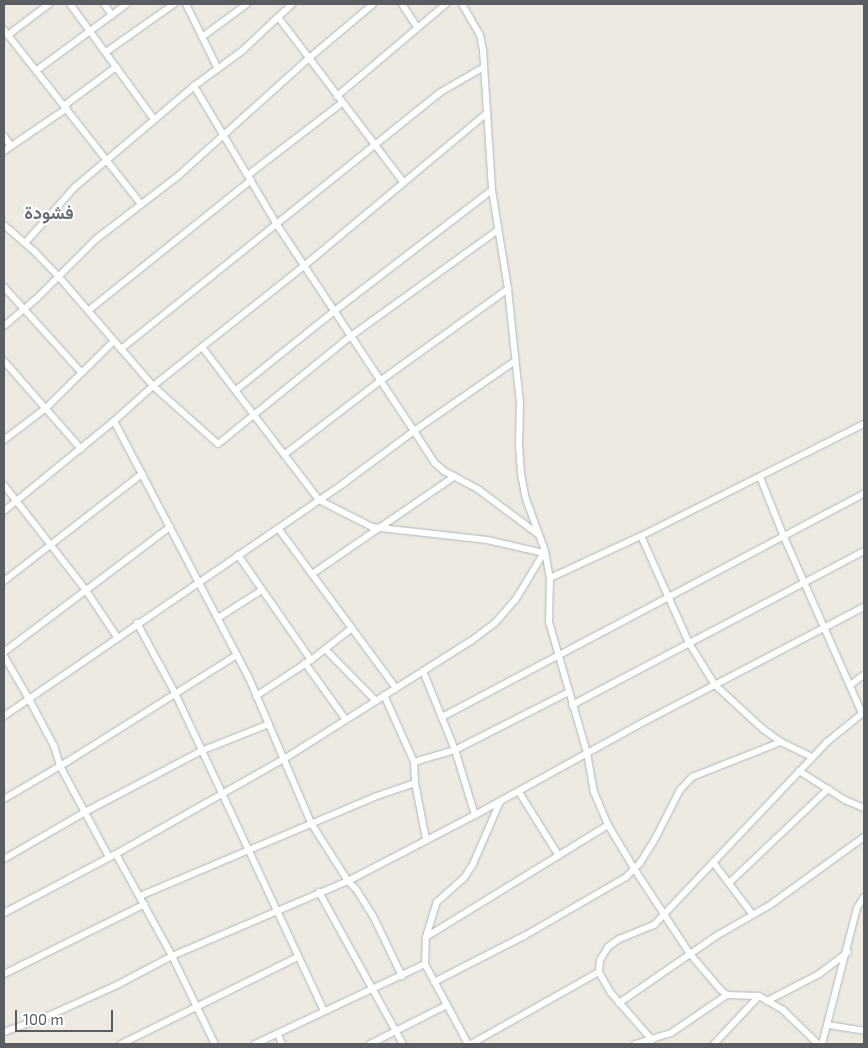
<!DOCTYPE html>
<html>
<head>
<meta charset="utf-8">
<style>
  body { margin:0 }
  #map { position:relative; width:868px; height:1048px; overflow:hidden; background:#eceae1; font-family:"Exo 2",Vazirmatn,sans-serif }
  div>[style] { position:absolute }
  [style*='--x'] { left:calc(var(--x)*1px); top:calc(var(--y)*1px); width:calc(var(--w)*1px); rotate:calc(var(--a)*1deg) }
  .roads { filter:drop-shadow(0 0 1px #b4b7bb) drop-shadow(0 0 1px #b4b7bb) }
  .street>* { height:6px; margin:-3px; padding:0 3px; transform-origin:3px; border-radius:3px; background:#fff }
  span { translate:-50% -50%; white-space:nowrap; text-align:center; line-height:1.15; -webkit-text-stroke:4px #fff; paint-order:stroke }
  .neighbourhood-label { font-size:18px; color:#6a6f74; font-weight:700 }
  .frame { position:absolute; inset:0; border:5px solid #595d62; pointer-events:none }
  .scale { position:absolute; left:15px; top:1010px; width:98px; height:22px; box-sizing:border-box; border:2px solid #595d62; border-top:0; padding-left:6px; font-size:15px; line-height:18px; white-space:nowrap; color:#595d62; -webkit-text-stroke:4px #fff; paint-order:stroke }
</style>
</head>
<body>
<div id="map">
  <div class="roads">
    <div class="street">
      <i style="--x:70;--y:4;--w:142;--a:53.9"></i>
      <i style="--x:104;--y:4;--w:14;--a:54"></i>
      <i style="--x:186;--y:4;--w:72;--a:63.8"></i>
      <i style="--x:402;--y:4;--w:27;--a:57"></i>
      <i style="--x:462;--y:4;--w:36;--a:60"></i>
      <i style="--x:480;--y:35;--w:15;--a:79"></i>
      <i style="--x:483;--y:50;--w:140;--a:86.3"></i>
      <i style="--x:492;--y:190;--w:100;--a:80.8"></i>
      <i style="--x:508;--y:289;--w:116;--a:84"></i>
      <i style="--x:520;--y:404;--w:41;--a:91.4"></i>
      <i style="--x:519;--y:445;--w:29;--a:86"></i>
      <i style="--x:521;--y:474;--w:25;--a:79"></i>
      <i style="--x:526;--y:499;--w:55;--a:69.9"></i>
      <i style="--x:545;--y:551;--w:27;--a:80"></i>
      <i style="--x:550;--y:578;--w:44;--a:91.3"></i>
      <i style="--x:549;--y:622;--w:136;--a:73.8"></i>
      <i style="--x:587;--y:753;--w:40;--a:80"></i>
      <i style="--x:594;--y:792;--w:36;--a:67"></i>
      <i style="--x:608;--y:825;--w:56;--a:58.9"></i>
      <i style="--x:637;--y:873;--w:97;--a:56.8"></i>
      <i style="--x:690;--y:954;--w:46;--a:49.4"></i>
      <i style="--x:720;--y:989;--w:9;--a:41"></i>
      <i style="--x:727;--y:995;--w:32;--a:2"></i>
      <i style="--x:759;--y:996;--w:28;--a:30"></i>
      <i style="--x:783;--y:1010;--w:49;--a:44.2"></i>
      <i style="--x:278;--y:17;--w:208;--a:52.8"></i>
      <i style="--x:4;--y:30;--w:221;--a:51.8"></i>
      <i style="--x:8;--y:35;--w:51;--a:-37.1"></i>
      <i style="--x:202;--y:37;--w:56;--a:-36.3"></i>
      <i style="--x:106;--y:52;--w:83;--a:-35.2"></i>
      <i style="--x:37;--y:70;--w:112;--a:-36.3"></i>
      <i style="--x:337;--y:96;--w:143;--a:-40.2"></i>
      <i style="--x:65;--y:105;--w:64;--a:-36.7"></i>
      <i style="--x:4;--y:136;--w:12;--a:55"></i>
      <i style="--x:4;--y:151;--w:76;--a:-34.3"></i>
      <i style="--x:248;--y:175;--w:118;--a:-37.5"></i>
      <i style="--x:4;--y:225;--w:40;--a:41"></i>
      <i style="--x:34;--y:251;--w:36;--a:46"></i>
      <i style="--x:59;--y:277;--w:144;--a:49.2"></i>
      <i style="--x:153;--y:386;--w:87;--a:41.7"></i>
      <i style="--x:218;--y:444;--w:171;--a:-39.1"></i>
      <i style="--x:351;--y:336;--w:181;--a:-35.8"></i>
      <i style="--x:25;--y:243;--w:75;--a:-48.2"></i>
      <i style="--x:75;--y:187;--w:156;--a:-40.3"></i>
      <i style="--x:194;--y:86;--w:59;--a:-36.1"></i>
      <i style="--x:242;--y:51;--w:69;--a:-43.2"></i>
      <i style="--x:4;--y:287;--w:115;--a:47.8"></i>
      <i style="--x:89;--y:310;--w:208;--a:-38.7"></i>
      <i style="--x:4;--y:326;--w:43;--a:-40.3"></i>
      <i style="--x:37;--y:298;--w:82;--a:-45"></i>
      <i style="--x:95;--y:240;--w:105;--a:-37.6"></i>
      <i style="--x:178;--y:176;--w:175;--a:-42"></i>
      <i style="--x:308;--y:59;--w:85;--a:-40.2"></i>
      <i style="--x:202;--y:347;--w:193;--a:52.6"></i>
      <i style="--x:319;--y:500;--w:59;--a:27"></i>
      <i style="--x:372;--y:527;--w:116;--a:6.4"></i>
      <i style="--x:487;--y:540;--w:58;--a:12.8"></i>
      <i style="--x:121;--y:349;--w:408;--a:-38.8"></i>
      <i style="--x:439;--y:93;--w:52;--a:-30"></i>
      <i style="--x:4;--y:361;--w:117;--a:48.8"></i>
      <i style="--x:515;--y:361;--w:123;--a:145.3"></i>
      <i style="--x:414;--y:431;--w:38;--a:57"></i>
      <i style="--x:435;--y:463;--w:12;--a:42"></i>
      <i style="--x:444;--y:471;--w:40;--a:28"></i>
      <i style="--x:479;--y:490;--w:74;--a:36.7"></i>
      <i style="--x:236;--y:390;--w:124;--a:-38.8"></i>
      <i style="--x:333;--y:312;--w:200;--a:-37.5"></i>
      <i style="--x:114;--y:421;--w:290;--a:62.3"></i>
      <i style="--x:249;--y:678;--w:158;--a:66.8"></i>
      <i style="--x:311;--y:823;--w:69;--a:57.5"></i>
      <i style="--x:348;--y:881;--w:11;--a:45"></i>
      <i style="--x:356;--y:889;--w:32;--a:58"></i>
      <i style="--x:373;--y:916;--w:67;--a:64.2"></i>
      <i style="--x:4;--y:440;--w:53;--a:-37.3"></i>
      <i style="--x:46;--y:408;--w:95;--a:-44.6"></i>
      <i style="--x:285;--y:454;--w:120;--a:-37.5"></i>
      <i style="--x:380;--y:381;--w:158;--a:-35.7"></i>
      <i style="--x:760;--y:477;--w:65;--a:68.2"></i>
      <i style="--x:784;--y:537;--w:193;--a:66.1"></i>
      <i style="--x:4;--y:485;--w:132;--a:52.1"></i>
      <i style="--x:85;--y:589;--w:58;--a:56.3"></i>
      <i style="--x:4;--y:511;--w:142;--a:-39.3"></i>
      <i style="--x:114;--y:421;--w:52;--a:-41.9"></i>
      <i style="--x:153;--y:386;--w:193;--a:-38.5"></i>
      <i style="--x:304;--y:266;--w:239;--a:-39.9"></i>
      <i style="--x:278;--y:528;--w:199;--a:53.6"></i>
      <i style="--x:641;--y:536;--w:117;--a:65.8"></i>
      <i style="--x:689;--y:643;--w:49;--a:58.2"></i>
      <i style="--x:715;--y:685;--w:65;--a:42.5"></i>
      <i style="--x:763;--y:729;--w:22;--a:36"></i>
      <i style="--x:781;--y:742;--w:34;--a:26"></i>
      <i style="--x:238;--y:555;--w:128;--a:55.2"></i>
      <i style="--x:312;--y:574;--w:173;--a:-34.4"></i>
      <i style="--x:550;--y:578;--w:100;--a:-24.8"></i>
      <i style="--x:641;--y:536;--w:250;--a:-26.7"></i>
      <i style="--x:4;--y:581;--w:175;--a:-37.8"></i>
      <i style="--x:218;--y:618;--w:52;--a:-32.5"></i>
      <i style="--x:137;--y:623;--w:80;--a:61.5"></i>
      <i style="--x:175;--y:693;--w:351;--a:64.9"></i>
      <i style="--x:325;--y:649;--w:73;--a:45.6"></i>
      <i style="--x:4;--y:652;--w:208;--a:-37"></i>
      <i style="--x:4;--y:656;--w:50;--a:59.8"></i>
      <i style="--x:29;--y:699;--w:53;--a:62"></i>
      <i style="--x:54;--y:746;--w:21;--a:73"></i>
      <i style="--x:60;--y:766;--w:103;--a:61.7"></i>
      <i style="--x:305;--y:663;--w:70;--a:54.3"></i>
      <i style="--x:423;--y:671;--w:85;--a:67.9"></i>
      <i style="--x:455;--y:750;--w:68;--a:72.9"></i>
      <i style="--x:850;--y:685;--w:17;--a:-36"></i>
      <i style="--x:384;--y:695;--w:73;--a:65.9"></i>
      <i style="--x:414;--y:762;--w:21;--a:87"></i>
      <i style="--x:415;--y:783;--w:57;--a:78.9"></i>
      <i style="--x:256;--y:696;--w:66;--a:-33.2"></i>
      <i style="--x:311;--y:660;--w:51;--a:-37.8"></i>
      <i style="--x:572;--y:705;--w:330;--a:-27.8"></i>
      <i style="--x:4;--y:716;--w:412;--a:-34.4"></i>
      <i style="--x:344;--y:483;--w:87;--a:-36.6"></i>
      <i style="--x:414;--y:431;--w:250;--a:-123.6"></i>
      <i style="--x:276;--y:223;--w:160;--a:-120.9"></i>
      <i style="--x:442;--y:717;--w:477;--a:-27.9"></i>
      <i style="--x:414;--y:762;--w:43;--a:-16.3"></i>
      <i style="--x:455;--y:750;--w:128;--a:-27"></i>
      <i style="--x:799;--y:771;--w:54;--a:32.2"></i>
      <i style="--x:845;--y:800;--w:21;--a:23"></i>
      <i style="--x:519;--y:792;--w:75;--a:58"></i>
      <i style="--x:4;--y:799;--w:77;--a:-30.6"></i>
      <i style="--x:70;--y:760;--w:197;--a:-32.2"></i>
      <i style="--x:116;--y:854;--w:116;--a:61.2"></i>
      <i style="--x:172;--y:956;--w:98;--a:64"></i>
      <i style="--x:4;--y:859;--w:94;--a:-30.1"></i>
      <i style="--x:85;--y:812;--w:131;--a:-27.7"></i>
      <i style="--x:201;--y:751;--w:73;--a:-21.7"></i>
      <i style="--x:713;--y:862;--w:66;--a:53"></i>
      <i style="--x:729;--y:883;--w:137;--a:-43.5"></i>
      <i style="--x:319;--y:892;--w:174;--a:61.1"></i>
      <i style="--x:140;--y:896;--w:254;--a:-22.9"></i>
      <i style="--x:374;--y:797;--w:43;--a:-18.9"></i>
      <i style="--x:4;--y:913;--w:127;--a:-27.8"></i>
      <i style="--x:116;--y:854;--w:193;--a:-29.5"></i>
      <i style="--x:284;--y:759;--w:221;--a:-32.3"></i>
      <i style="--x:471;--y:641;--w:30;--a:-37"></i>
      <i style="--x:495;--y:623;--w:32;--a:-49"></i>
      <i style="--x:516;--y:599;--w:56;--a:-58.9"></i>
      <i style="--x:426;--y:937;--w:214;--a:-31.6"></i>
      <i style="--x:4;--y:974;--w:157;--a:-26.4"></i>
      <i style="--x:434;--y:982;--w:101;--a:-27.1"></i>
      <i style="--x:524;--y:936;--w:118;--a:-30"></i>
      <i style="--x:626;--y:877;--w:20;--a:-45"></i>
      <i style="--x:640;--y:863;--w:26;--a:-58"></i>
      <i style="--x:654;--y:841;--w:57;--a:-63"></i>
      <i style="--x:680;--y:790;--w:18;--a:-47"></i>
      <i style="--x:692;--y:777;--w:96;--a:-21.5"></i>
      <i style="--x:767;--y:1001;--w:59;--a:-27.4"></i>
      <i style="--x:819;--y:974;--w:36;--a:-37"></i>
      <i style="--x:619;--y:1003;--w:118;--a:-34.6"></i>
      <i style="--x:716;--y:936;--w:62;--a:-29.9"></i>
      <i style="--x:770;--y:905;--w:116;--a:-35.9"></i>
      <i style="--x:828;--y:1025;--w:36;--a:9"></i>
      <i style="--x:4;--y:1032;--w:45;--a:-19.7"></i>
      <i style="--x:46;--y:1017;--w:78;--a:-24.3"></i>
      <i style="--x:117;--y:985;--w:62;--a:-27.8"></i>
      <i style="--x:172;--y:956;--w:191;--a:-23.1"></i>
      <i style="--x:348;--y:881;--w:143;--a:-27.5"></i>
      <i style="--x:475;--y:815;--w:186;--a:-28.9"></i>
      <i style="--x:638;--y:725;--w:255;--a:-27.6"></i>
      <i style="--x:278;--y:1034;--w:11;--a:68"></i>
      <i style="--x:652;--y:1040;--w:62;--a:-131.1"></i>
      <i style="--x:611;--y:993;--w:24;--a:-120"></i>
      <i style="--x:599;--y:972;--w:12;--a:-85"></i>
      <i style="--x:600;--y:960;--w:15;--a:-58"></i>
      <i style="--x:608;--y:947;--w:14;--a:-36"></i>
      <i style="--x:619;--y:939;--w:38;--a:-22"></i>
      <i style="--x:654;--y:925;--w:252;--a:-46.6"></i>
      <i style="--x:827;--y:742;--w:48;--a:-39"></i>
      <i style="--x:121;--y:1044;--w:197;--a:-26.2"></i>
      <i style="--x:255;--y:1044;--w:188;--a:-25.2"></i>
      <i style="--x:370;--y:1044;--w:86;--a:-26.9"></i>
      <i style="--x:468;--y:1044;--w:91;--a:-118.3"></i>
      <i style="--x:425;--y:964;--w:27;--a:-88"></i>
      <i style="--x:426;--y:937;--w:37;--a:-73"></i>
      <i style="--x:437;--y:902;--w:36;--a:-42"></i>
      <i style="--x:464;--y:878;--w:17;--a:-57"></i>
      <i style="--x:473;--y:864;--w:68;--a:-66.5"></i>
      <i style="--x:471;--y:1044;--w:147;--a:-29.4"></i>
      <i style="--x:635;--y:1044;--w:38;--a:-17"></i>
      <i style="--x:671;--y:1033;--w:68;--a:-34.2"></i>
      <i style="--x:714;--y:1044;--w:66;--a:-46.8"></i>
      <i style="--x:822;--y:1044;--w:140;--a:-75.6"></i>
      <i style="--x:857;--y:908;--w:13;--a:-58"></i>
    </div>
  </div>
  <div class="neighbourhood-label">
    <span style="left:49px;top:212px">فشودة</span>
  </div>
  <div class="frame"></div>
  <div class="scale">100 m</div>
</div>
</body>
</html>
